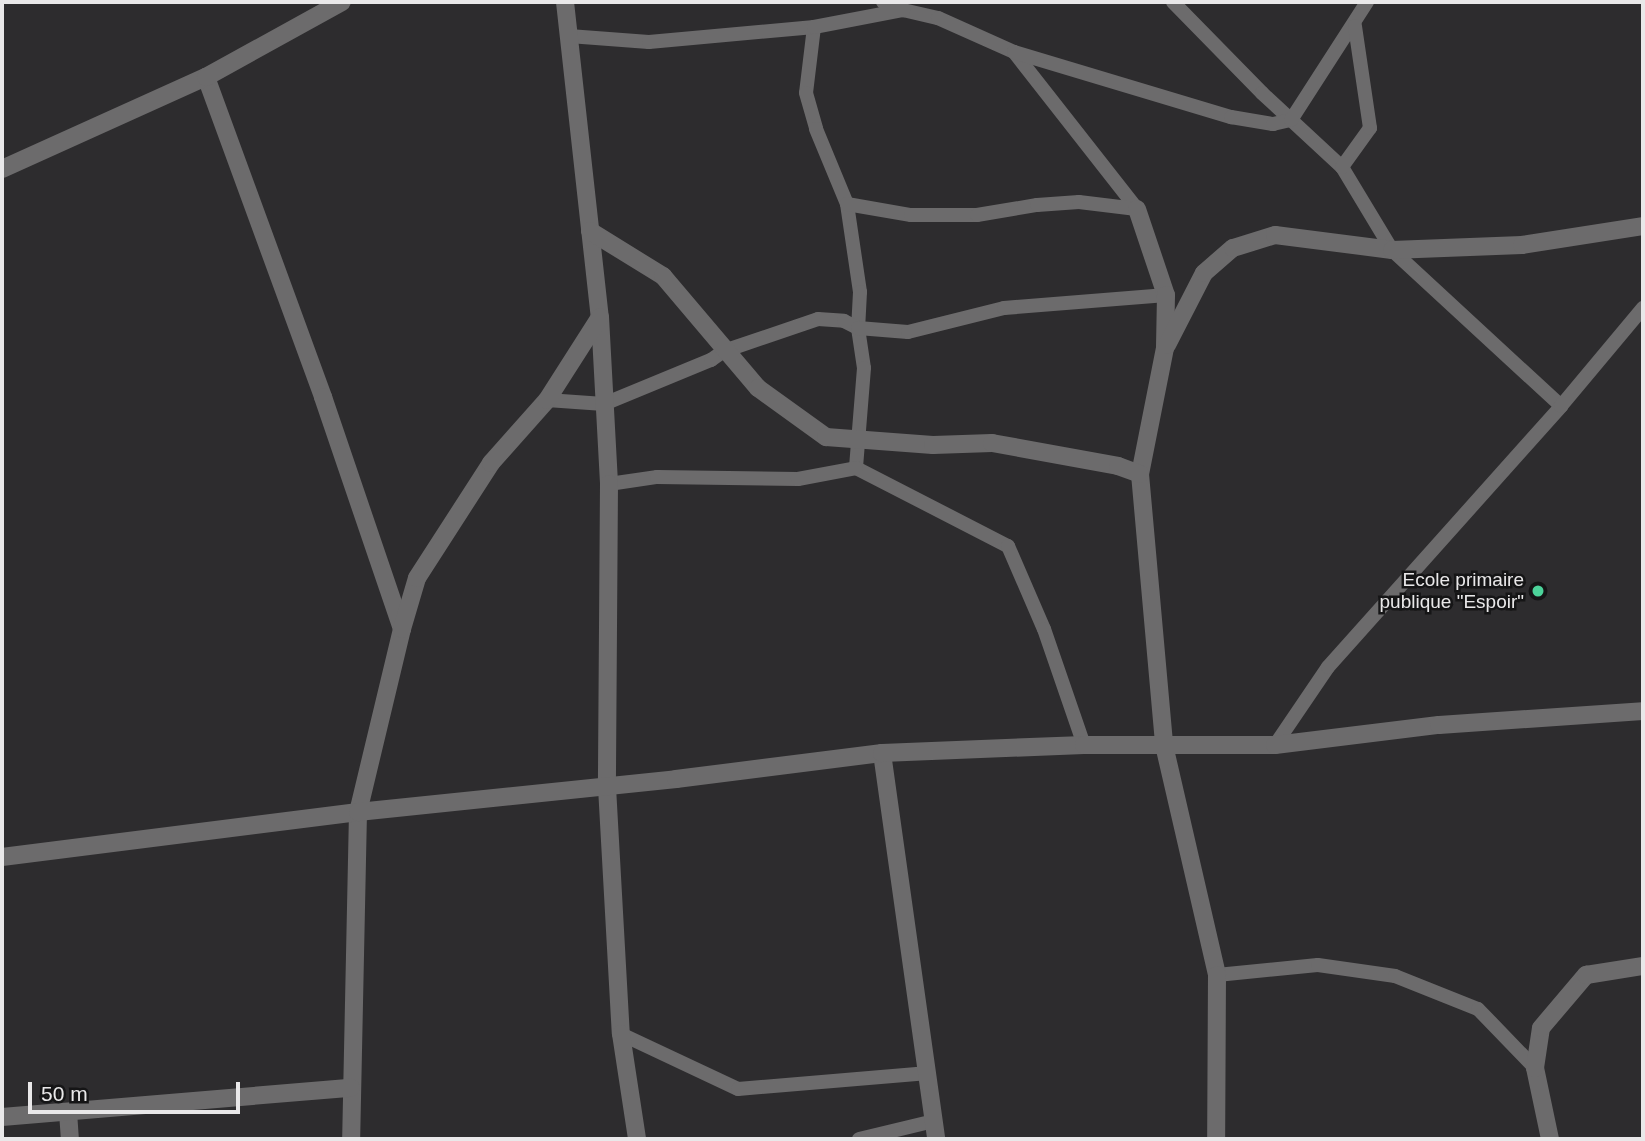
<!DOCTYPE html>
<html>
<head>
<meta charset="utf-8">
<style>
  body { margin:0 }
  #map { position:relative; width:1645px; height:1141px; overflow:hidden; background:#2d2c2e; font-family:Arial,sans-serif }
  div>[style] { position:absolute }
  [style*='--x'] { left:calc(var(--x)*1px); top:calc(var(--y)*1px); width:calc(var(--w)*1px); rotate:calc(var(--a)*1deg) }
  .lane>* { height:14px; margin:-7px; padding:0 7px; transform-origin:7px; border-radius:7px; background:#6c6b6c }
  .street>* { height:18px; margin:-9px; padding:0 9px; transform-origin:9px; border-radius:9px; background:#6c6b6c }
  .dots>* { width:19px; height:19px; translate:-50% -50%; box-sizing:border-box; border:4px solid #151516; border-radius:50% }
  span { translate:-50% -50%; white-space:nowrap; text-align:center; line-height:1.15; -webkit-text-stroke:5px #151516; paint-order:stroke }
  .poi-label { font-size:19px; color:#e9e8e9 }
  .right { translate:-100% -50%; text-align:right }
  .frame { position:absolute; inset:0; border:4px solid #e9e8e9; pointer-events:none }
  .scale { position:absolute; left:28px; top:1082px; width:212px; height:32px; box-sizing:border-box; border:4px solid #e9e8e9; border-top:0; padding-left:9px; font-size:21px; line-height:24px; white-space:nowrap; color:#e9e8e9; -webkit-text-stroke:5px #151516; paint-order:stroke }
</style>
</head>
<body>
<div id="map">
  <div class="lane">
    <i style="--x:883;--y:2;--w:22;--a:22"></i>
    <i style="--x:903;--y:10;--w:36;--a:13"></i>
    <i style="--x:938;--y:18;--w:83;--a:24.1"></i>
    <i style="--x:1014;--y:52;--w:199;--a:51.9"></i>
    <i style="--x:1173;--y:2;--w:127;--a:45.6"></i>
    <i style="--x:1262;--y:93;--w:109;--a:42.8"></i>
    <i style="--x:1342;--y:167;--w:97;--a:58.9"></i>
    <i style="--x:1392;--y:250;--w:230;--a:42.7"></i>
    <i style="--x:814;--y:27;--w:66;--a:96.9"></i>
    <i style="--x:806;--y:93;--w:37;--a:74"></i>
    <i style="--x:816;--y:129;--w:81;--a:67.5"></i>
    <i style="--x:847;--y:204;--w:89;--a:81.6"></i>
    <i style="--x:860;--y:292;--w:36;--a:93"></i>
    <i style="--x:858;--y:328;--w:40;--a:81.5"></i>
    <i style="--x:864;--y:368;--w:100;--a:94.6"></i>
    <i style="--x:856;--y:468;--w:171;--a:27.2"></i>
    <i style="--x:1008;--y:546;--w:90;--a:66.6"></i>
    <i style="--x:1044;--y:629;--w:123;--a:71"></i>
    <i style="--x:569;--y:36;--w:80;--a:4.3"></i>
    <i style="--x:649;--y:42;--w:166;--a:-5.2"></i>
    <i style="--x:814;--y:27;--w:91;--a:-10.8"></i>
    <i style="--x:1014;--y:52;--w:227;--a:16.7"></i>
    <i style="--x:1231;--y:117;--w:43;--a:9.5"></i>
    <i style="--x:1273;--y:124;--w:18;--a:-13"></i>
    <i style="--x:1291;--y:120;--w:140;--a:-57.2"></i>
    <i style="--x:1342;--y:167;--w:48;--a:-54.3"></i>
    <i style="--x:1370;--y:128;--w:103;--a:-98.4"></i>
    <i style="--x:847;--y:204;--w:65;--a:9.8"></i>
    <i style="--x:911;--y:215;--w:66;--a:0"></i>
    <i style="--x:977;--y:215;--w:61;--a:-9.5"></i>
    <i style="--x:1037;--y:205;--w:42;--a:-4.1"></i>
    <i style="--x:1079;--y:202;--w:58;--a:6.9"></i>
    <i style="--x:547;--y:400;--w:57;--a:4"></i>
    <i style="--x:604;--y:404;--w:116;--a:-22.4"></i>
    <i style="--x:711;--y:360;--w:16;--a:-35"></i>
    <i style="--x:724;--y:351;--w:99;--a:-18.8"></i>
    <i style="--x:818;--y:319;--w:26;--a:4"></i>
    <i style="--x:844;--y:321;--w:16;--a:27"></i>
    <i style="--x:858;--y:328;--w:50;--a:4.6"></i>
    <i style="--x:908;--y:332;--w:99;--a:-14"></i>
    <i style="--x:1004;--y:308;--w:163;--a:-4.6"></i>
    <i style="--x:609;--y:484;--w:49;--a:-8.3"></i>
    <i style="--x:657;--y:477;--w:141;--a:0.8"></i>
    <i style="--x:798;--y:479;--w:59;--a:-10.7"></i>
    <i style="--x:1275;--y:745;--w:94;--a:-55.8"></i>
    <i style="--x:1328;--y:667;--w:350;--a:-48.2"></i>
    <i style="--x:1561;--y:406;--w:128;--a:-50.1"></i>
    <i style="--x:1217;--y:975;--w:101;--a:-5.7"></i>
    <i style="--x:1318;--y:965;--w:78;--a:8.1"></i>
    <i style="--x:1395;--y:976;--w:89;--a:21.7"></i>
    <i style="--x:1478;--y:1009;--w:82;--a:46"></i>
    <i style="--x:621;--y:1034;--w:129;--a:25.2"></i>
    <i style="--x:738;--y:1089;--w:191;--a:-4.8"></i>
    <i style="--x:859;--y:1139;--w:77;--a:-13.5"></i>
  </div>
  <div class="street">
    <i style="--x:565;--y:2;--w:317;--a:83.7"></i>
    <i style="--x:600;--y:317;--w:167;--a:86.9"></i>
    <i style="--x:609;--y:484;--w:303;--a:90.4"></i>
    <i style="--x:607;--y:787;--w:247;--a:86.8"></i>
    <i style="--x:621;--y:1034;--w:106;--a:81.3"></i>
    <i style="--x:206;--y:77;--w:341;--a:69.9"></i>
    <i style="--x:323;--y:397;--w:245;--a:71.2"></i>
    <i style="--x:402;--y:629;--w:188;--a:103.5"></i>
    <i style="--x:358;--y:812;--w:327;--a:91.2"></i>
    <i style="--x:2;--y:169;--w:224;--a:-24.3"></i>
    <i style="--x:206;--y:77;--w:155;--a:-28.9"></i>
    <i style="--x:1137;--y:209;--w:91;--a:71.4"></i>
    <i style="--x:1166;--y:295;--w:53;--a:91.1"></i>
    <i style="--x:1165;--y:348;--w:128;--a:101.2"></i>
    <i style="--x:1140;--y:474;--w:272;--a:84.9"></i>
    <i style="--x:1164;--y:745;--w:236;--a:77"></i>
    <i style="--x:1217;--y:975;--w:164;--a:90.3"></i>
    <i style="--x:590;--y:231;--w:86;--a:31.7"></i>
    <i style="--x:663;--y:276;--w:147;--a:49.7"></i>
    <i style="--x:758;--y:388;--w:84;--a:35.8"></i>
    <i style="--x:826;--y:437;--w:107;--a:4.3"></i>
    <i style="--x:933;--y:445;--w:59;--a:-1.9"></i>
    <i style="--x:992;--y:443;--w:128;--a:10.3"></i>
    <i style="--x:1118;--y:466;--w:23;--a:20"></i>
    <i style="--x:1167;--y:345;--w:81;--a:-62.8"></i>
    <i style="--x:1204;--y:273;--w:38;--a:-41"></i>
    <i style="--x:1233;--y:248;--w:44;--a:-17.2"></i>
    <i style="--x:1275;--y:235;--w:118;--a:7.3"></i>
    <i style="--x:1392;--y:250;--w:130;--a:-2.2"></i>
    <i style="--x:1522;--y:245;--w:122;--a:-8.9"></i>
    <i style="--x:402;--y:629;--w:53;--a:-73.6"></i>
    <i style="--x:417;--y:578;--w:137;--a:-57.2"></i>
    <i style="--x:491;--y:463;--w:84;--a:-48.4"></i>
    <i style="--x:547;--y:400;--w:98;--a:-57.4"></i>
    <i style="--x:882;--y:753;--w:390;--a:82"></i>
    <i style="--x:2;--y:857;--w:359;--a:-7.2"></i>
    <i style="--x:358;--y:812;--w:320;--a:-5.9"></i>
    <i style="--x:676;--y:779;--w:208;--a:-7.2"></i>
    <i style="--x:882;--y:753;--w:202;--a:-2.3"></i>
    <i style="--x:1084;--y:745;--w:191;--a:0"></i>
    <i style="--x:1275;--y:745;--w:165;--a:-7"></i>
    <i style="--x:1439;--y:725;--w:204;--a:-3.9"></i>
    <i style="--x:68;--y:1112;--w:27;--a:86"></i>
    <i style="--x:2;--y:1117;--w:350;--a:-4.8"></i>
    <i style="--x:1550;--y:1139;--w:73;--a:-101.9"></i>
    <i style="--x:1535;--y:1068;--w:40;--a:-81.5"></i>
    <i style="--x:1541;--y:1028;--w:70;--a:-49.7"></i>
    <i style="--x:1586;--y:975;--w:58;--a:-9"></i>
  </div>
  <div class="dots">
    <i style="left:1538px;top:591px;background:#4cd39a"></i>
  </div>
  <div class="poi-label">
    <span class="right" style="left:1524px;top:591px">Ecole primaire<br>publique "Espoir"</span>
  </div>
  <div class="frame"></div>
  <div class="scale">50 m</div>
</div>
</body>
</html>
